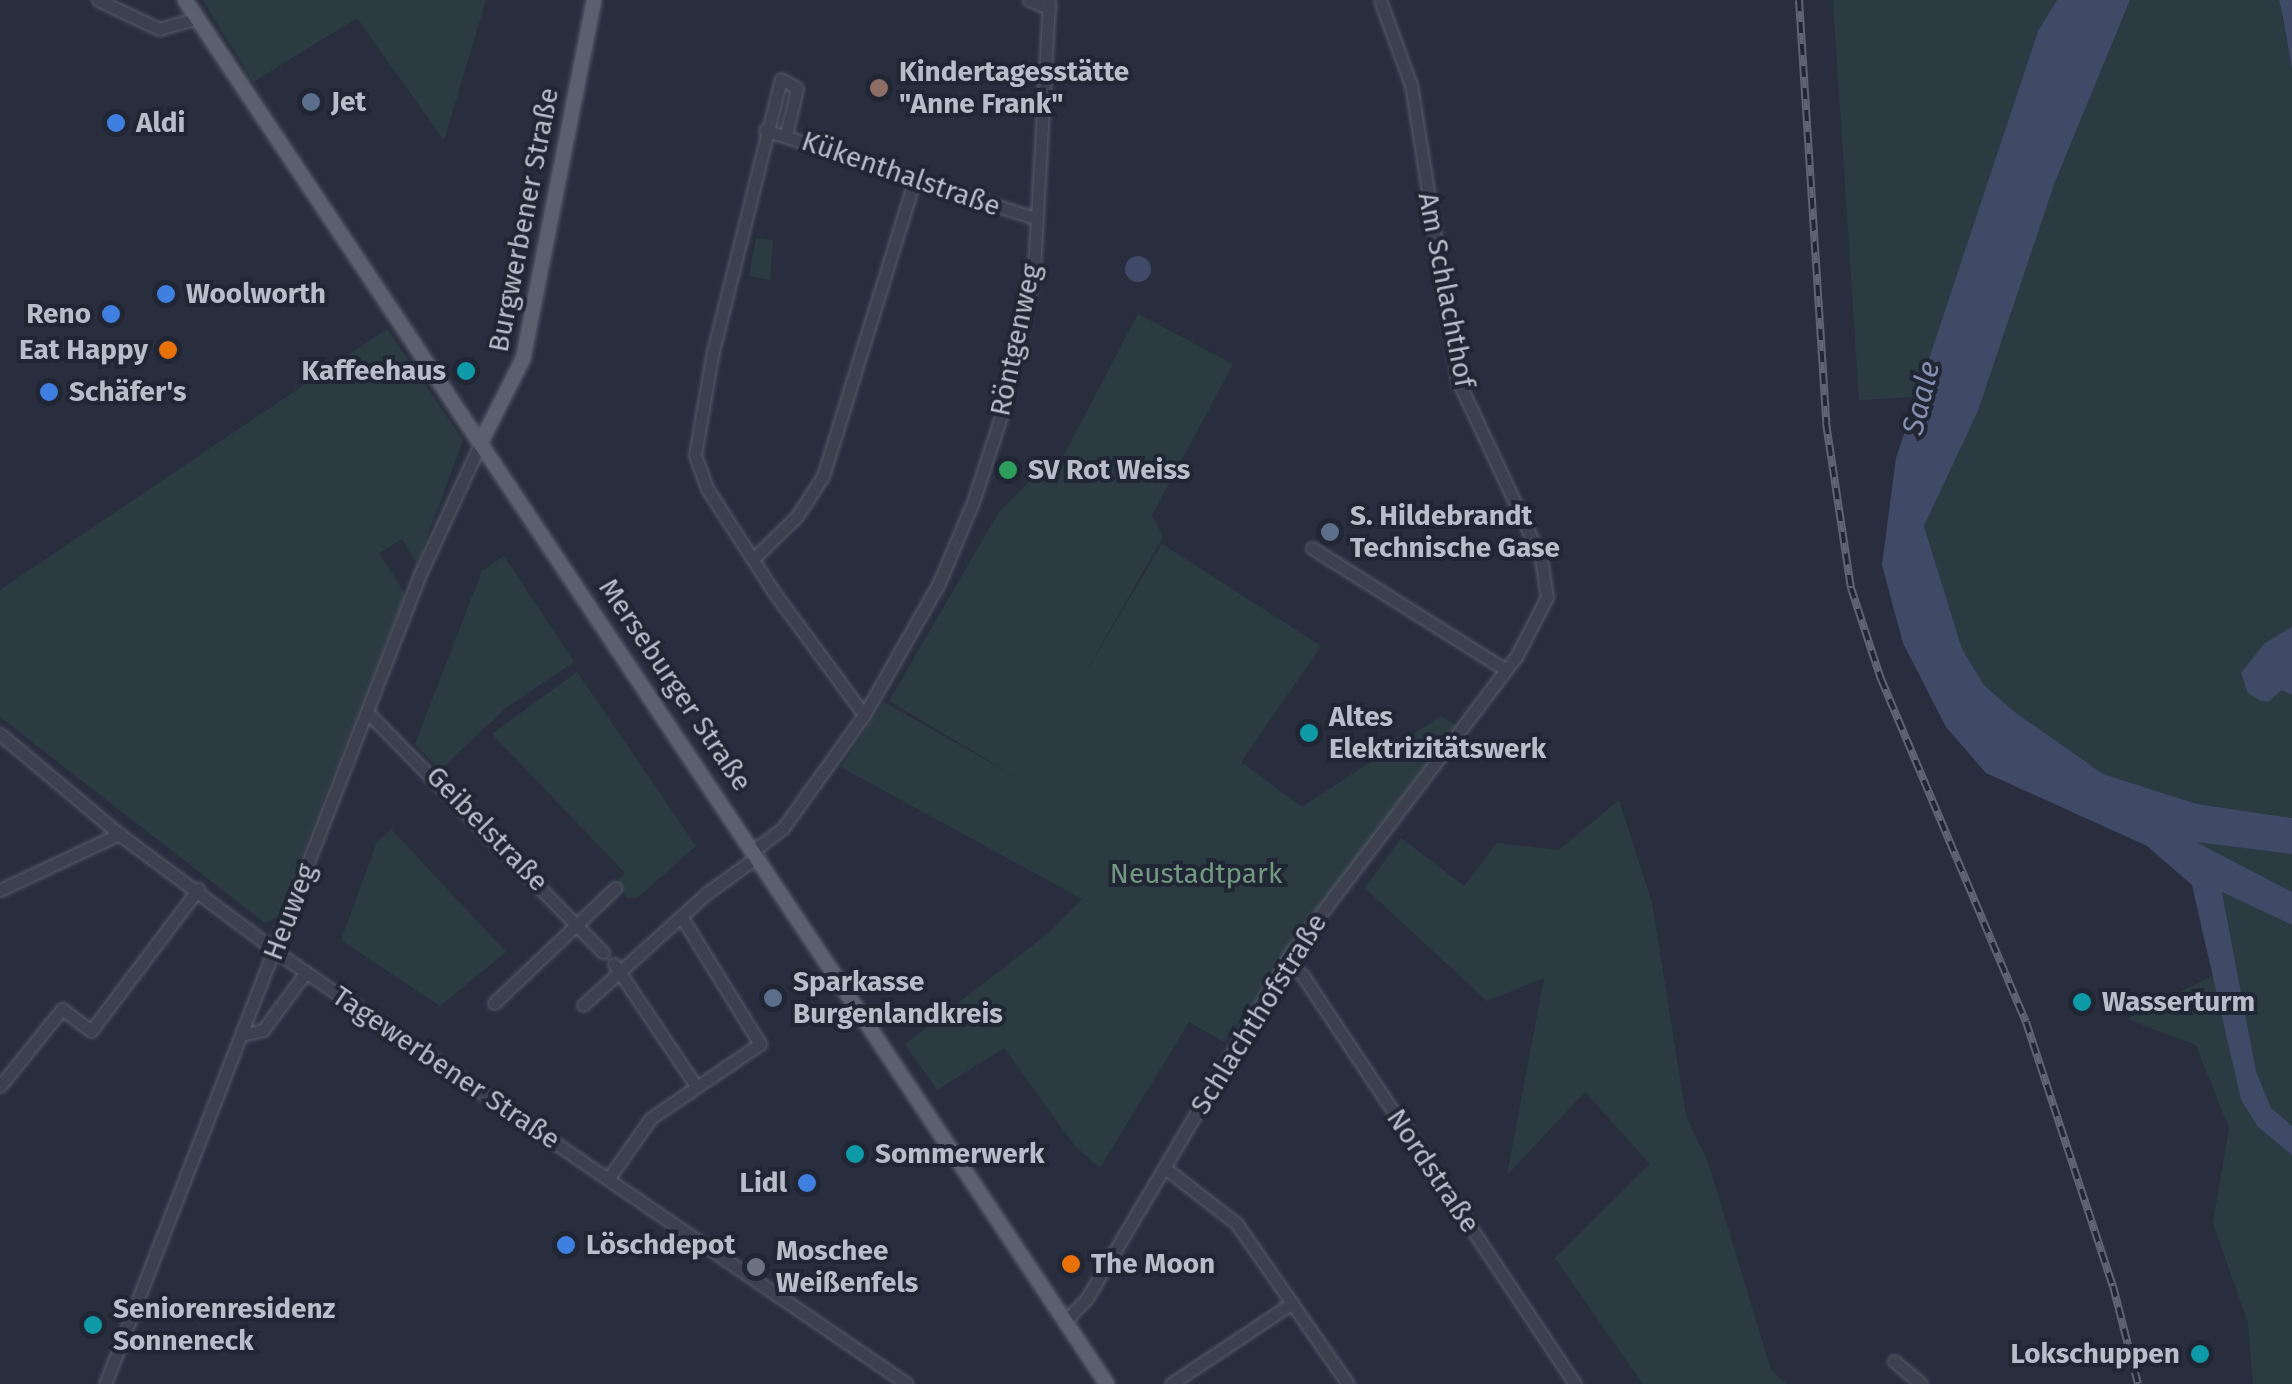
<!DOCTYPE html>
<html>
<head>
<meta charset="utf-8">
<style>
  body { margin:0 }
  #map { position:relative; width:2292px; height:1384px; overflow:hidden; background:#292e3f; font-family:"Fira Sans",sans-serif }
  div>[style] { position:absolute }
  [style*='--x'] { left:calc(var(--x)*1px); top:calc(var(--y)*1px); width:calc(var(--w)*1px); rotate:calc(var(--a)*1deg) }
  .green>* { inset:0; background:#2c3b41 }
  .water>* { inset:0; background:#404966 }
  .round { border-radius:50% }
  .roads { filter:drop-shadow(0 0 2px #575c69) drop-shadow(0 0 2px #575c69) }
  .minor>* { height:11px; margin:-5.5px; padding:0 5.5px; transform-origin:5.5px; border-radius:5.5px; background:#3d414f }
  .major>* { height:14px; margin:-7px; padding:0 7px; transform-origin:7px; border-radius:7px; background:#5b606f }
  .rail>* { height:8px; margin-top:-4px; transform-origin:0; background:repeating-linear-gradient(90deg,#212634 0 11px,#5f6475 0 22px); box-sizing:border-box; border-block:2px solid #5f6475 }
  .dots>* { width:28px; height:28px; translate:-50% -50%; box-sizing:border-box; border:5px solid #212634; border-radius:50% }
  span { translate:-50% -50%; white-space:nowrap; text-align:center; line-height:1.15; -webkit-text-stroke:8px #212634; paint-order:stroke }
  .poi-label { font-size:28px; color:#b9bcc9; font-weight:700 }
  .left { translate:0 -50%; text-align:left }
  .right { translate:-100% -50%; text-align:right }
  .street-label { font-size:28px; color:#b9bcc9 }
  .park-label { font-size:28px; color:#739882 }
  .water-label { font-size:30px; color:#848ead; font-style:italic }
</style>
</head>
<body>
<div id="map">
  <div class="green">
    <i style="clip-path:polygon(203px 0,486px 0,444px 140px,357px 18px,253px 82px)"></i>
    <i style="clip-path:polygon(1833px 0,2057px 0,2038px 31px,1917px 397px,1859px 400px)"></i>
    <i style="clip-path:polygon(2130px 0,2279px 0,2292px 69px,2292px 818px,2197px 804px,2103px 774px,2012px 710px,1984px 685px,1962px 649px,1924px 526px,1978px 411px,2055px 182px)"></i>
    <i style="clip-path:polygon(756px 238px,773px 240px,770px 280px,749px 276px)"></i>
    <i style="clip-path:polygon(1138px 314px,1233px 364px,1152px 515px,1163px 537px,1077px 687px,1162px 544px,1321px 646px,1241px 762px,1302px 807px,1441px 716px,1455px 725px,1224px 1042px,1189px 1022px,1100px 1168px,1075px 1146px,1004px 1048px,937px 1090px,905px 1044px,1050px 932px,1082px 899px,841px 767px,884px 702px,1023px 781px,889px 701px,999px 512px,1044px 467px,1055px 472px)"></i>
    <i style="clip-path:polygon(387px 329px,463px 440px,417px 564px,402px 539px,379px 553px,405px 594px,277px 917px,265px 923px,0 717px,0 590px)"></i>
    <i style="clip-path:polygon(504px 556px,574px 662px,507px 707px,440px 770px,415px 744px,482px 571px)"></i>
    <i style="clip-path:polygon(577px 672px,696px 846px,637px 898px,628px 898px,615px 884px,625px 873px,492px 734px)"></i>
    <i style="clip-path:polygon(1619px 800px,1652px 903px,1686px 1116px,1708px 1162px,1771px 1370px,1786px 1384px,1643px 1384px,1555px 1258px,1650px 1164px,1585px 1092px,1507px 1175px,1544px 978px,1487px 1001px,1365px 888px,1401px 838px,1464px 886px,1497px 843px,1559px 850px)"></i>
    <i style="clip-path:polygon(391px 829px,506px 952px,440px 1006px,341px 940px,377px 842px)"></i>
    <i style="clip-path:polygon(2193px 841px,2292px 854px,2292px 892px,2217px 856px)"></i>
    <i style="clip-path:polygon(2222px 891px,2292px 925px,2292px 1126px,2271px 1108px,2256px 1071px)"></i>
    <i style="clip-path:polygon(2214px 975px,2241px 1100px,2258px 1127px,2292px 1155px,2292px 1384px,2253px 1384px,2248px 1323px,2213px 1223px,2229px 1128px,2196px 1045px,2127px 1019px)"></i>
  </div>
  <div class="water">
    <i style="clip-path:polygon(2057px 0,2130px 0,2055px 182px,1978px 411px,1924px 526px,1962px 649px,1984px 685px,2012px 710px,2103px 774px,2197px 804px,2292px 818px,2292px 854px,2196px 842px,2292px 892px,2292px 925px,2222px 892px,2256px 1071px,2271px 1108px,2292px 1126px,2292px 1155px,2258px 1127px,2241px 1100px,2192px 885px,2147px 846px,1986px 773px,1946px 727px,1903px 643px,1882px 565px,1896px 458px,2038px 31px)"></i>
    <i style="clip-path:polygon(2279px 0,2292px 0,2292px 69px,2283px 18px)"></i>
    <i class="round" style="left:1125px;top:256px;width:26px;height:26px"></i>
    <i style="clip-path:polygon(2292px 627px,2292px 695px,2282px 690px,2268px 702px,2259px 700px,2248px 693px,2241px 673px,2265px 643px)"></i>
  </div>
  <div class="roads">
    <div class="minor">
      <i style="--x:98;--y:0;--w:68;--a:25.4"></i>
      <i style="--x:159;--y:29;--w:40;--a:-16"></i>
      <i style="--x:1029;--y:0;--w:22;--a:22"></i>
      <i style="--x:765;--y:130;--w:286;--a:18.1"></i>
      <i style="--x:786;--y:135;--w:48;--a:-76.8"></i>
      <i style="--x:797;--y:88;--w:18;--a:-151"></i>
      <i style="--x:781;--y:79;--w:285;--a:104"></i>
      <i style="--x:712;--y:356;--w:100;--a:99.7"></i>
      <i style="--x:695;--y:455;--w:37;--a:70"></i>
      <i style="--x:708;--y:490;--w:120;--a:57.2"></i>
      <i style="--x:773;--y:591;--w:154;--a:53.7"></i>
      <i style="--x:1312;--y:548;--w:229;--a:32.2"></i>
      <i style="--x:753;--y:559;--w:62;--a:-44.3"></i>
      <i style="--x:797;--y:516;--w:48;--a:-57"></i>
      <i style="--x:823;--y:476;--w:311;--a:-72.8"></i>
      <i style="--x:367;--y:712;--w:337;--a:45.5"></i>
      <i style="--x:0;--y:734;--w:155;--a:40"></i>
      <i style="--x:119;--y:834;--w:211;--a:36.7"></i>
      <i style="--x:288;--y:960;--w:750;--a:34.41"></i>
      <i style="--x:754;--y:850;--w:36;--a:-37"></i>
      <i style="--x:783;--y:828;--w:139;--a:-54.4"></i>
      <i style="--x:864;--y:715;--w:150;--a:-60.4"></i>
      <i style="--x:938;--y:585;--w:90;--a:-67.1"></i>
      <i style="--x:973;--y:502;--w:97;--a:-71.9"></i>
      <i style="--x:1003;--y:410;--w:143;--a:-77.5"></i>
      <i style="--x:1034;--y:270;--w:270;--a:-86.8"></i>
      <i style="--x:0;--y:890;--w:132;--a:-25.2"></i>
      <i style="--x:1286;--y:961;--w:23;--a:41"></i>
      <i style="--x:1303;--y:976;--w:490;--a:56.3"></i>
      <i style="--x:614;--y:964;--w:147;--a:56.1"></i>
      <i style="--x:494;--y:1003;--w:167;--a:-43.5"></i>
      <i style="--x:583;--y:1005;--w:167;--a:-42.1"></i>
      <i style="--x:707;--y:893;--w:63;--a:-36"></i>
      <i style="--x:246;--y:1034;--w:17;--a:-13"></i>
      <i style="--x:263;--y:1030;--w:72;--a:-53.4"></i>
      <i style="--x:0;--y:1086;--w:99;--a:-51.2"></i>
      <i style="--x:62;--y:1009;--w:36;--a:37"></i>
      <i style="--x:91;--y:1031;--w:178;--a:-53"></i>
      <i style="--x:1165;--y:1168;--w:90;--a:37.8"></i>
      <i style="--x:1236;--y:1223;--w:196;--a:55.2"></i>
      <i style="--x:608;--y:1179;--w:75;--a:-54.8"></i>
      <i style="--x:651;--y:1118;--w:132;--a:-34.2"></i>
      <i style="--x:760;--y:1044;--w:150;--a:-121.7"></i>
      <i style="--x:1065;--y:1321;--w:32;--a:-46"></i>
      <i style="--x:1087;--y:1298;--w:401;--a:-59.4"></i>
      <i style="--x:1291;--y:953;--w:372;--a:-52.8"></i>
      <i style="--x:1516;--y:657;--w:68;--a:-62.7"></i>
      <i style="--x:1547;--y:597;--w:39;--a:-99"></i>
      <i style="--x:1541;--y:558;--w:195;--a:-115.1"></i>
      <i style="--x:1458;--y:381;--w:300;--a:-99"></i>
      <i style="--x:1411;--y:85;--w:90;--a:-110"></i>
      <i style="--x:1894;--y:1361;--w:35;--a:40"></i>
      <i style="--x:105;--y:1384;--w:871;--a:-68.74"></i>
      <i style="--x:421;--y:572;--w:143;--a:-65.2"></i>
      <i style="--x:1171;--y:1384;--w:146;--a:-33.8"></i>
    </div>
    <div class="major">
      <i style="--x:185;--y:0;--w:1663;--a:56.33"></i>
      <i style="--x:481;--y:442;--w:93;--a:-63.2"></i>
      <i style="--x:523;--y:359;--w:366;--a:-78.8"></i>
    </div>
  </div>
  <div class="rail">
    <i style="--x:1799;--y:0;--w:424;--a:86.3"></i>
    <i style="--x:1826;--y:423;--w:167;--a:81.4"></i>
    <i style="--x:1851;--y:588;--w:96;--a:71.8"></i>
    <i style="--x:1881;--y:679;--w:372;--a:67.1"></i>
    <i style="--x:2026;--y:1022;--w:278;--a:71.8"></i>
    <i style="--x:2113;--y:1286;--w:101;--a:75.7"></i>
  </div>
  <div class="dots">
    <i style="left:879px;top:88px;background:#8d6e63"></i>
    <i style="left:311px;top:102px;background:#5c6f8a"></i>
    <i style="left:116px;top:123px;background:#3f7fe0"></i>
    <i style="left:166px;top:294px;background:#3f7fe0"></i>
    <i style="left:111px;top:314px;background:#3f7fe0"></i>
    <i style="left:168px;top:350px;background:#e8710a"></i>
    <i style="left:466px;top:371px;background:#0f9aa8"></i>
    <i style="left:49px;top:392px;background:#3f7fe0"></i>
    <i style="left:1008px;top:470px;background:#2e9e5b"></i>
    <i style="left:1330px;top:532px;background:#5c6f8a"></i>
    <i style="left:1309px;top:733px;background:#0f9aa8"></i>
    <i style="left:773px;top:998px;background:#5c6f8a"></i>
    <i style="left:2082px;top:1002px;background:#0f9aa8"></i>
    <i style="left:855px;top:1154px;background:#0f9aa8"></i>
    <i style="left:807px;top:1183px;background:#3f7fe0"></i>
    <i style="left:566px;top:1245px;background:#3f7fe0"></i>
    <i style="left:1071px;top:1264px;background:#e8710a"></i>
    <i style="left:756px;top:1267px;background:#6b7280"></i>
    <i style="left:93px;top:1325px;background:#0f9aa8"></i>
    <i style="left:2200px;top:1354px;background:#0f9aa8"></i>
  </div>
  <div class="poi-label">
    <span class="left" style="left:899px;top:88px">Kindertagesstätte<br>"Anne Frank"</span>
    <span class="left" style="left:331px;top:102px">Jet</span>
    <span class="left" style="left:136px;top:123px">Aldi</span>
    <span class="left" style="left:186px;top:294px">Woolworth</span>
    <span class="right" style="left:91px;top:314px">Reno</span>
    <span class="right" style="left:148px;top:350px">Eat Happy</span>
    <span class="right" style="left:446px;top:371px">Kaffeehaus</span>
    <span class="left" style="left:69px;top:392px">Schäfer's</span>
    <span class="left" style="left:1028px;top:470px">SV Rot Weiss</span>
    <span class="left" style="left:1350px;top:532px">S. Hildebrandt<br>Technische Gase</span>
    <span class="left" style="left:1329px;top:733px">Altes<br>Elektrizitätswerk</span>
    <span class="left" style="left:793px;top:998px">Sparkasse<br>Burgenlandkreis</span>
    <span class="left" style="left:2102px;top:1002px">Wasserturm</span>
    <span class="left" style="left:875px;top:1154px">Sommerwerk</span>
    <span class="right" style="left:787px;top:1183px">Lidl</span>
    <span class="left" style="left:586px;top:1245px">Löschdepot</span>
    <span class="left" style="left:776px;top:1267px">Moschee<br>Weißenfels</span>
    <span class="left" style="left:1091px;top:1264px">The Moon</span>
    <span class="left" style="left:113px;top:1325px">Seniorenresidenz<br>Sonneneck</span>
    <span class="right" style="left:2180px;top:1354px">Lokschuppen</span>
  </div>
  <div class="street-label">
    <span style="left:901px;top:174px;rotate:19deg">Kükenthalstraße</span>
    <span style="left:524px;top:220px;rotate:-79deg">Burgwerbener Straße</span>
    <span style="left:1446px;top:290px;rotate:79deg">Am Schlachthof</span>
    <span style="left:1016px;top:340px;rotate:-78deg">Röntgenweg</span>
    <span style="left:675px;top:685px;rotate:56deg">Merseburger Straße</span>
    <span style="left:487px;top:829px;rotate:46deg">Geibelstraße</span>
    <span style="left:290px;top:912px;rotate:-69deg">Heuweg</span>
    <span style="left:1259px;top:1014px;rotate:-58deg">Schlachthofstraße</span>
    <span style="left:446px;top:1068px;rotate:34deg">Tagewerbener Straße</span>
    <span style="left:1433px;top:1171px;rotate:56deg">Nordstraße</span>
  </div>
  <div class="park-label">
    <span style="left:1196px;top:874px">Neustadtpark</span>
  </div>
  <div class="water-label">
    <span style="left:1921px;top:398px;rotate:-76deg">Saale</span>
  </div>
</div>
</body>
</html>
